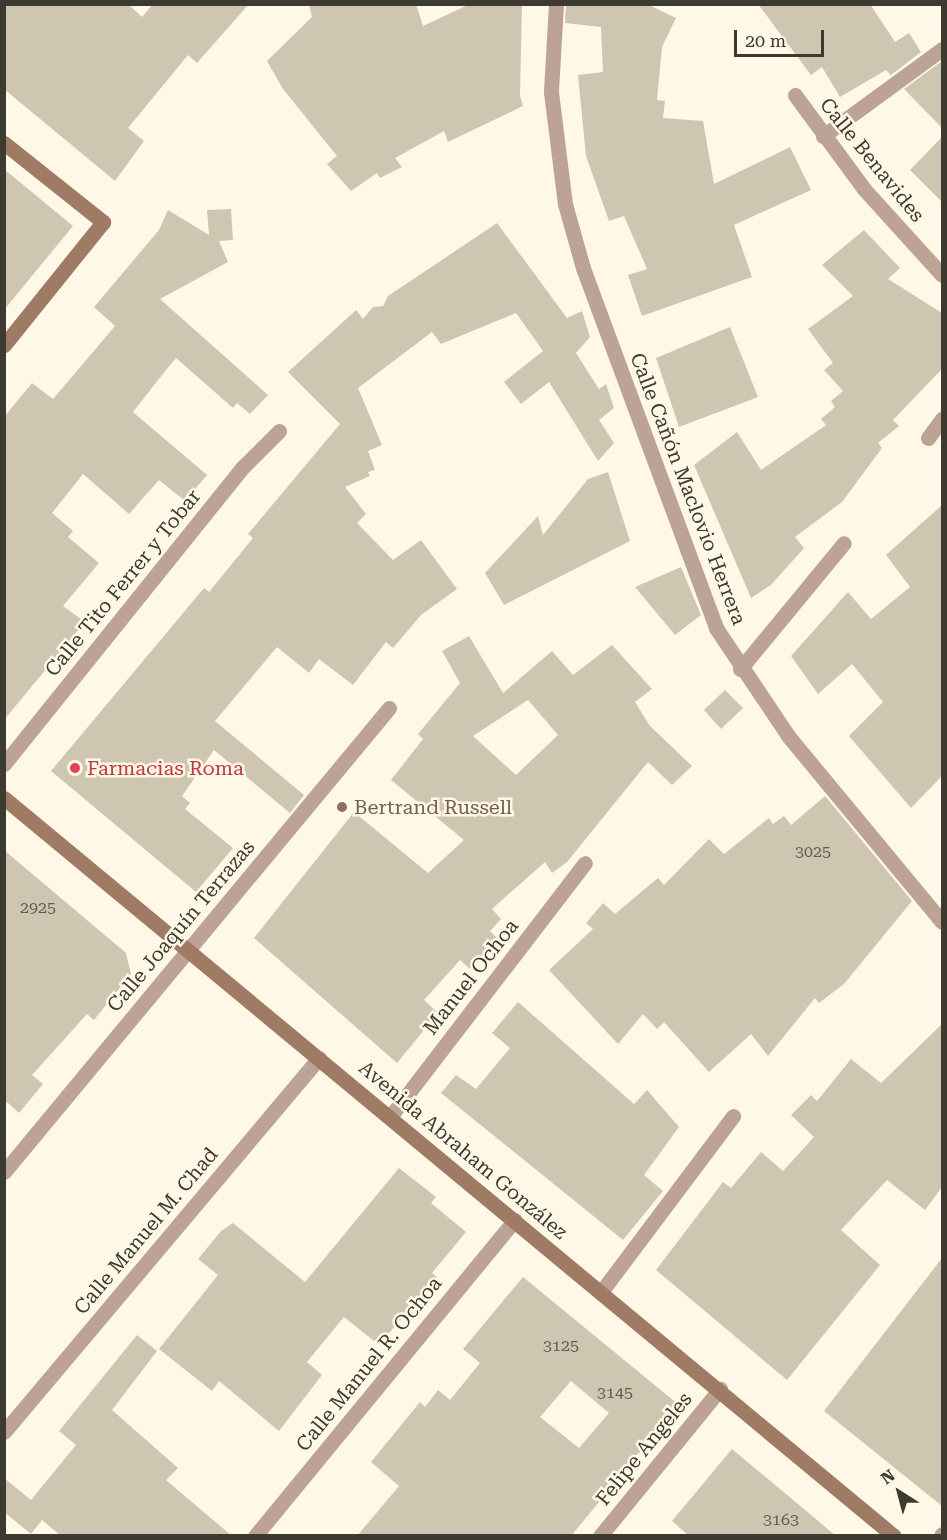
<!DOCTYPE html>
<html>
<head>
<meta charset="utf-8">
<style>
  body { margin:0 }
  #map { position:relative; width:947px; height:1540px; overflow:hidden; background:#fff8e6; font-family:"Roboto Serif",serif }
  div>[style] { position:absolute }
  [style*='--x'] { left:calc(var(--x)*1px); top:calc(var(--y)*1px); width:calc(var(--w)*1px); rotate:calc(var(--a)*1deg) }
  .building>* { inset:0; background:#cfc6b2 }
  .minor>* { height:15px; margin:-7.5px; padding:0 7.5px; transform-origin:7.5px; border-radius:7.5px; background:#bda395 }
  .tertiary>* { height:15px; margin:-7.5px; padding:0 7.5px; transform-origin:7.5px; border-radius:7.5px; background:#bda395 }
  .secondary>* { height:15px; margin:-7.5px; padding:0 7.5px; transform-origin:7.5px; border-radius:7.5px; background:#9f7a65 }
  .dots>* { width:16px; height:16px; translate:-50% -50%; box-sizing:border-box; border:3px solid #fff8e6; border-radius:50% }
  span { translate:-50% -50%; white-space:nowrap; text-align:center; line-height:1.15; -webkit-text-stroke:5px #fff8e6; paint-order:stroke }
  .number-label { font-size:16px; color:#625d51 }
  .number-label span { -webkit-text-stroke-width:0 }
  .street-label { font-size:20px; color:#3d3a31 }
  .health-label { font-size:20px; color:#be3a42 }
  .left { translate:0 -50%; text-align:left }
  .education-label { font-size:20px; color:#785e54 }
  .frame { position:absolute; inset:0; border:6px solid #3d3a31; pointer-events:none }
  .north { position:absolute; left:869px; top:1462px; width:60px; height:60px; -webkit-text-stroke:4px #fff8e6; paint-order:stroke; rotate:324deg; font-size:16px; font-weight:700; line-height:24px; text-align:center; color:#3d3a31 }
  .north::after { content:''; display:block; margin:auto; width:21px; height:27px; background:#3d3a31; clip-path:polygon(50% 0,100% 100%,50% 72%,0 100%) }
  .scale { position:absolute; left:734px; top:30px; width:90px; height:27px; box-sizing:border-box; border:3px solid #3d3a31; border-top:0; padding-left:8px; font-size:18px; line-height:21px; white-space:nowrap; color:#3d3a31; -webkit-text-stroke:4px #fff8e6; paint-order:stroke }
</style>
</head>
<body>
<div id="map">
  <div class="building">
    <i style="clip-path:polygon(4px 4px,128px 4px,142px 17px,153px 4px,249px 4px,197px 63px,188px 55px,128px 128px,144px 141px,115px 181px,4px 89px)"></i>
    <i style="clip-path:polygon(309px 4px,416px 4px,423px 26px,470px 4px,522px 4px,520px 96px,523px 106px,448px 142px,444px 131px,395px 158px,402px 167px,380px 178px,377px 173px,351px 191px,327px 164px,337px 156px,283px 89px,267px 61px,312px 17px)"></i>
    <i style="clip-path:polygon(566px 4px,647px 4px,676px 18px,662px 47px,657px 100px,665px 101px,663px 118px,703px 121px,714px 184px,790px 147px,811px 190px,734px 225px,752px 277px,642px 316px,628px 275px,647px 269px,624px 216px,609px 221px,586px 156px,578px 75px,603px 72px,601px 27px,565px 23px)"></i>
    <i style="clip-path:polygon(758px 4px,870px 4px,895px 42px,909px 33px,921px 52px,891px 75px,886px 70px,840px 97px,822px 67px,811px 75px)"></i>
    <i style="clip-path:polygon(942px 61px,942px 128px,904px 89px)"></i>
    <i style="clip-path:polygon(942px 137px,942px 202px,910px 170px)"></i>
    <i style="clip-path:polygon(4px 169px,73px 226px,4px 310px)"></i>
    <i style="clip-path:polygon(231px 209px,233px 240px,219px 241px,228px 262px,160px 299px,268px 395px,250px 414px,237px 403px,233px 408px,176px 358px,166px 370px,133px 412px,207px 475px,185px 501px,159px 480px,129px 514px,83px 474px,52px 513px,73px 531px,68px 537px,99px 563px,63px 606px,85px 622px,4px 720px,4px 417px,32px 383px,53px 399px,115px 326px,94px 307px,159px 230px,168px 210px,209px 235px,207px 210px)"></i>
    <i style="clip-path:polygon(497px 223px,567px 318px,582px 311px,590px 337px,576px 353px,599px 389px,606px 384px,614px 408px,599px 420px,614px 443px,598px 461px,549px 382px,521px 404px,504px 382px,543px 351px,516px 313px,441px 344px,432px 332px,358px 388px,382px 445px,368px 451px,375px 470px,368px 472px,370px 476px,345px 487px,366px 514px,357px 523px,393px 560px,421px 540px,457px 589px,421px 615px,393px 648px,386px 642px,353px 685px,319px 659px,309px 673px,277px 647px,215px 721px,304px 795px,290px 813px,214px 750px,182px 796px,190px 803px,185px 809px,233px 848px,196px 892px,51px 771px,204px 588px,209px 592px,253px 538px,248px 534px,340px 424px,288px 372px,356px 310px,363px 319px,373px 307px,383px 306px,388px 296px)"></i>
    <i style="clip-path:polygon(864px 230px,900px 268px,888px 279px,942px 313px,942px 369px,893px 420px,899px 426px,878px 443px,882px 448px,842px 502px,795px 537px,804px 548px,771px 585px,751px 598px,694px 465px,737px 432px,761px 470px,826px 425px,821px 419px,835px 407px,831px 401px,843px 391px,824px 370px,833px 363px,808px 329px,853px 296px,822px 265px)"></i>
    <i style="clip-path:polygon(730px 327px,758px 397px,679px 427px,656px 358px)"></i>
    <i style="clip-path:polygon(608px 472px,630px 541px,504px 605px,485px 573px,538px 516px,543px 535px,588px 479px)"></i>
    <i style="clip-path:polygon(942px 505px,942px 776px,911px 808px,849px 736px,883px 702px,852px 664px,818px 694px,791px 656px,848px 592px,871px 619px,910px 587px,886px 555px)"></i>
    <i style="clip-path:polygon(681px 567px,701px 615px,675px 635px,635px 587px)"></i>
    <i style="clip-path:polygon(evenodd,469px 636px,503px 693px,552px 651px,573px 675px,612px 645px,652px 689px,635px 702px,650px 726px,692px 766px,672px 785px,648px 762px,567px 862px,552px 873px,545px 862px,492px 909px,501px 919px,490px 931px,498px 939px,470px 969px,460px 960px,424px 1000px,438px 1013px,397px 1063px,254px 938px,354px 812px,428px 873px,464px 840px,391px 780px,423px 739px,418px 734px,460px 683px,442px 651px,469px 636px,528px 700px,558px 735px,516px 775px,473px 736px,528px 700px)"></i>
    <i style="clip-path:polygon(725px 690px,743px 708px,721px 729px,704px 710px)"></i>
    <i style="clip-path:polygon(825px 796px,912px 901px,844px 984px,819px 1003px,815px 998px,768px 1056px,751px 1034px,709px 1072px,664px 1022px,657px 1029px,643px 1014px,618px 1044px,549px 970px,593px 929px,586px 923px,603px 903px,615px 914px,658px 878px,664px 885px,709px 839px,724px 854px,769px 818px,773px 824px,784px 816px,791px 825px)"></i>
    <i style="clip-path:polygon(4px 850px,126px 953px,131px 974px,94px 1020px,87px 1014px,32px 1075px,43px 1084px,19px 1113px,7px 1102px,4px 1105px)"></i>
    <i style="clip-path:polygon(518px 1002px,634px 1104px,647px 1090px,679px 1127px,644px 1175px,663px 1191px,623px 1240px,441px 1093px,456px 1075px,476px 1089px,510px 1048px,492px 1033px)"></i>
    <i style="clip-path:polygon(942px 1024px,942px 1187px,925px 1210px,887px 1180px,841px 1230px,880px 1265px,787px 1380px,656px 1270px,723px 1182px,731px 1188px,761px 1152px,783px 1171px,814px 1137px,791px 1115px,811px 1095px,817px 1101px,851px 1059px,881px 1083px)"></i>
    <i style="clip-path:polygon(399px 1168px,436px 1197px,431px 1203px,466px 1232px,432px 1273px,437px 1277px,379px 1345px,344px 1317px,307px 1362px,322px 1375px,279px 1431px,219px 1381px,212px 1391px,159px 1349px,218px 1275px,198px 1259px,221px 1231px,233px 1223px,305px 1282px)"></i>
    <i style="clip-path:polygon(942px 1258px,942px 1506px,824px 1411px)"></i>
    <i style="clip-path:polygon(evenodd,523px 1277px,679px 1405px,571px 1536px,357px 1536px,399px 1486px,371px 1462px,420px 1402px,425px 1407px,438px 1390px,450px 1400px,480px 1363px,463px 1349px,523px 1277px,571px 1381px,609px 1413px,579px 1448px,540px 1417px,571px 1381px)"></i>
    <i style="clip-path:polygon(137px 1335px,157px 1351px,112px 1410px,178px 1468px,166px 1480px,232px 1536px,61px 1536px,42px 1520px,31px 1534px,4px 1512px,4px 1478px,31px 1500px,76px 1445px,59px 1431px)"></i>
    <i style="clip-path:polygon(732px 1449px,804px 1509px,836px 1536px,689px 1536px,672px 1521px)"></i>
  </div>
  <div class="minor">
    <i style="--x:556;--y:4;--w:88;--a:93.3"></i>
    <i style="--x:551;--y:92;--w:113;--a:82.9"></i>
    <i style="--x:565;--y:204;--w:66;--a:74.3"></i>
    <i style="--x:583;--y:268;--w:384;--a:69.7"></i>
    <i style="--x:716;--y:628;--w:131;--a:56.2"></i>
    <i style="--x:789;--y:737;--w:240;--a:50.4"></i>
    <i style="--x:795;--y:95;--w:117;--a:53.7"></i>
    <i style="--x:864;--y:189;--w:116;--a:47.8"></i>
    <i style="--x:823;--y:136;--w:147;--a:-36.2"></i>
    <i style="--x:928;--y:438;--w:24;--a:-54"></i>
    <i style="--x:740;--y:669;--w:163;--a:-50.5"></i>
    <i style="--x:4;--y:764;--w:381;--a:-51.2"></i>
    <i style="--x:243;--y:467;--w:51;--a:-45"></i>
    <i style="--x:390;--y:1117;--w:320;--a:-52.5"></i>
    <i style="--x:4;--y:1172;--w:603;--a:-50.32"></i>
    <i style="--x:601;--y:1292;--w:220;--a:-53.1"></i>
    <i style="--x:255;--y:1536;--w:409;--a:-50.6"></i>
    <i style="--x:600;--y:1536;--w:190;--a:-50.8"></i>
    <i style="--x:941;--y:1536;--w:2;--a:-63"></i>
  </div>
  <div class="tertiary">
    <i style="--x:4;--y:1432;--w:489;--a:-49.9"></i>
  </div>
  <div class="secondary">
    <i style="--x:4;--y:143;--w:127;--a:38.6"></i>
    <i style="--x:103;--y:222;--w:158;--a:128.8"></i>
    <i style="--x:4;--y:798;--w:1156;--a:39.67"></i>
  </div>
  <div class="dots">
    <i style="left:75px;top:768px;background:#e0444e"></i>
    <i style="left:342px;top:807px;background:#8d6e63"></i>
  </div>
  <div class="number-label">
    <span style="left:813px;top:852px">3025</span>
    <span style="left:38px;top:908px">2925</span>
    <span style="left:561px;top:1346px">3125</span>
    <span style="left:615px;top:1393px">3145</span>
    <span style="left:781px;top:1520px">3163</span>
  </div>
  <div class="street-label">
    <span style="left:872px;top:160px;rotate:51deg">Calle Benavides</span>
    <span style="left:688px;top:489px;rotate:69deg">Calle Cañón Maclovio Herrera</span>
    <span style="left:123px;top:583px;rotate:-51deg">Calle Tito Ferrer y Tobar</span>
    <span style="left:181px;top:926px;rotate:-50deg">Calle Joaquín Terrazas</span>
    <span style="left:471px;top:977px;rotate:-52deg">Manuel Ochoa</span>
    <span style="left:463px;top:1150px;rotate:40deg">Avenida Abraham González</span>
    <span style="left:146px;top:1231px;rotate:-50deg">Calle Manuel M. Chad</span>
    <span style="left:369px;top:1364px;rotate:-51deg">Calle Manuel R. Ochoa</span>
    <span style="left:644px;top:1449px;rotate:-51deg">Felipe Angeles</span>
  </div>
  <div class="health-label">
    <span class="left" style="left:87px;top:768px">Farmacias Roma</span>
  </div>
  <div class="education-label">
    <span class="left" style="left:354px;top:807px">Bertrand Russell</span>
  </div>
  <div class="frame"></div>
  <div class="north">N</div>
  <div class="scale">20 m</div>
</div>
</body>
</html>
